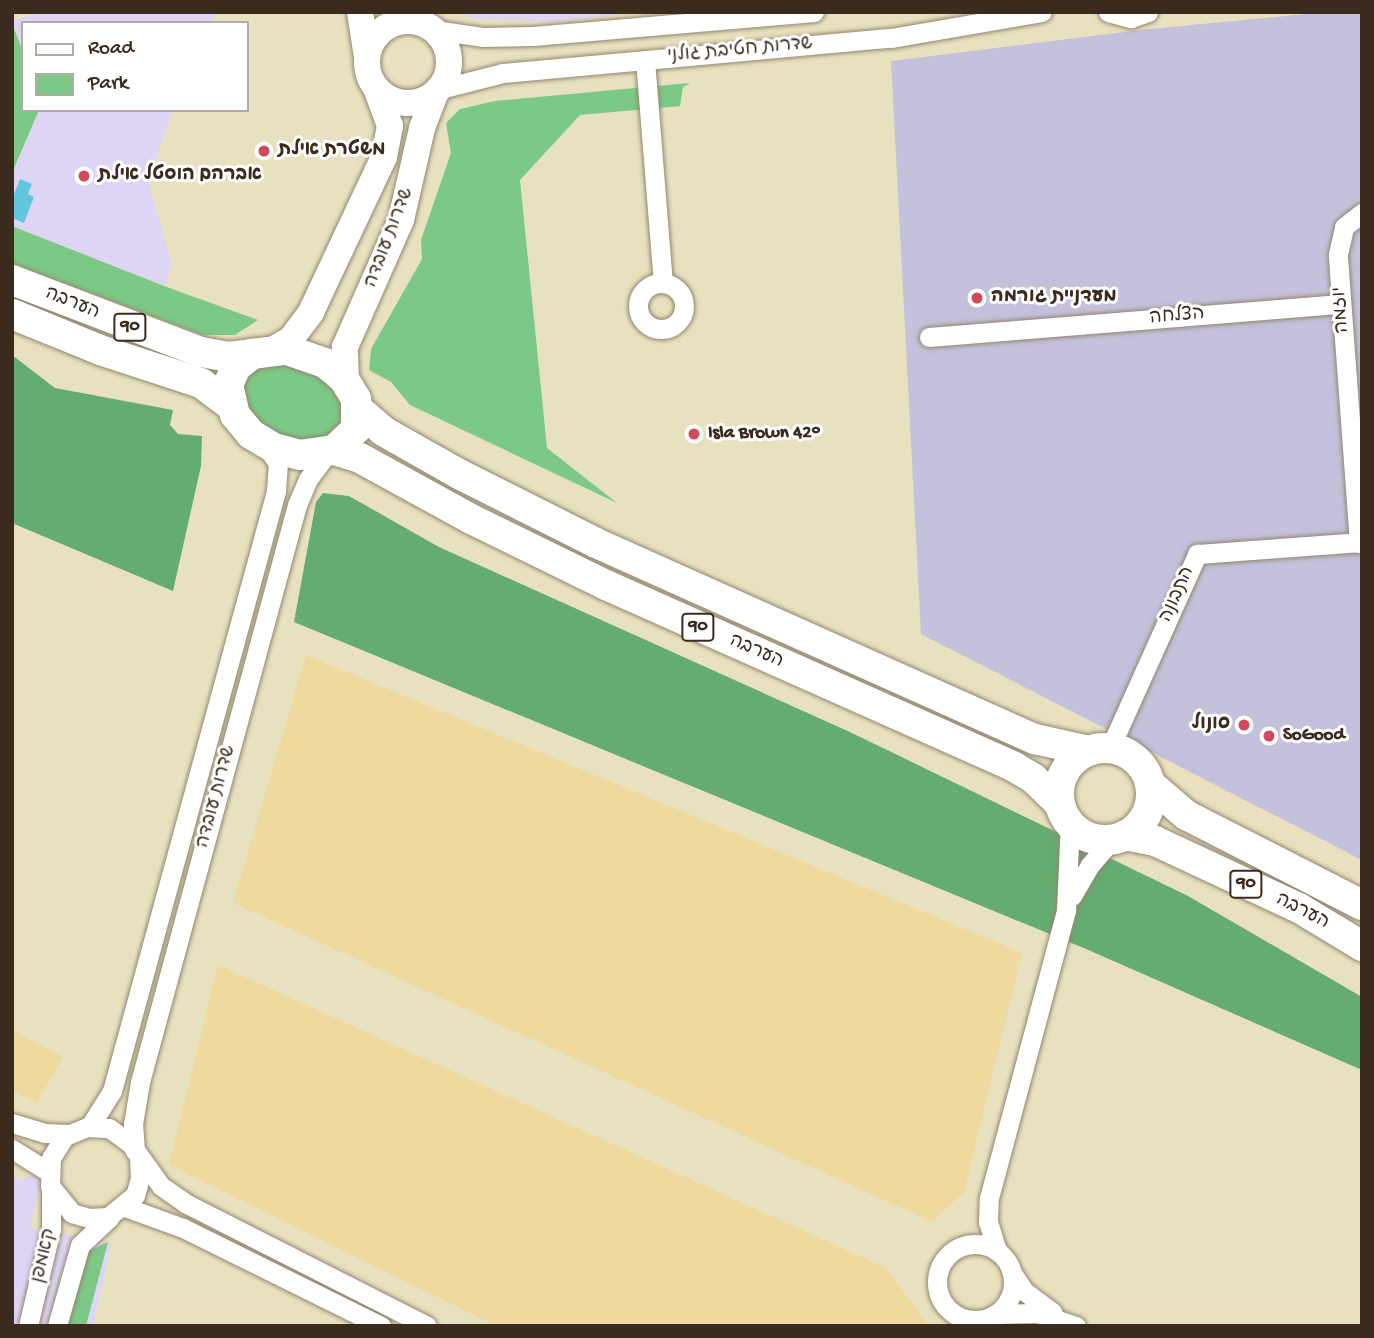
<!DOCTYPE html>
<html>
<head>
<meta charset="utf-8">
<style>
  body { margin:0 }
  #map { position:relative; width:1374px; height:1338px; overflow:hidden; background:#e8e1bf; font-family:"Gochi Hand","Playpen Sans Hebrew",sans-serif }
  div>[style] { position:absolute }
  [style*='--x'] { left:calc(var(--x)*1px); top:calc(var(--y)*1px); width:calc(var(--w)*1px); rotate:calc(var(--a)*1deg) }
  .built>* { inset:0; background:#ded5f5 }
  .industrial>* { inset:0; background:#c3c1db }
  .green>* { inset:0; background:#7cc886 }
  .forest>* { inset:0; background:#65ac73 }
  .sand>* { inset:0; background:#eeda9e }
  .water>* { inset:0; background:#63c6e1 }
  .roads { filter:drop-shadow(0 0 2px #92866e) drop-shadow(0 0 2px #92866e) }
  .minor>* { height:19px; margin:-9.5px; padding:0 9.5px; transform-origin:9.5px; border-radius:9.5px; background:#fff }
  .minor>.ring { margin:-9.5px; padding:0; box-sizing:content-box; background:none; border:19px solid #fff; border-radius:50% }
  .major>* { height:26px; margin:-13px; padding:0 13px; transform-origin:13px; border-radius:13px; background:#fff }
  .major>.ring { margin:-13px; padding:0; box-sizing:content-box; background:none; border:26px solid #fff; border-radius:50% }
  .highway>* { height:30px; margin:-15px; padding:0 15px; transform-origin:15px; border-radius:15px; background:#fff }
  .highway>.ring { margin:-15px; padding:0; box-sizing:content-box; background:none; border:30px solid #fff; border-radius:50% }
  .dots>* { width:19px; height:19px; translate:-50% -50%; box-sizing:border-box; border:4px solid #fff; border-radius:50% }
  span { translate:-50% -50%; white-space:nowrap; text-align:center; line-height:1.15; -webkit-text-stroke:6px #fff; paint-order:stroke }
  .shield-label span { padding:2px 5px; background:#fff; border:2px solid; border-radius:5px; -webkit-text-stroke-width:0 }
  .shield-label { font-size:18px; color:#3b2a1e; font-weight:700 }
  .street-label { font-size:19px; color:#3b2a1e }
  .poi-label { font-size:19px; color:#3b2a1e; font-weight:700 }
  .left { translate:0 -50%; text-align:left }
  .right { translate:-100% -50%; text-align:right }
  .frame { position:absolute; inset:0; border:14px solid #3b2a1e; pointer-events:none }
  .legend { position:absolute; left:21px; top:21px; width:228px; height:91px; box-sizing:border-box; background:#fff; border:2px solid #b1aaa5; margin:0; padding:9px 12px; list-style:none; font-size:21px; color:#3b2a1e }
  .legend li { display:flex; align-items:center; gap:14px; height:35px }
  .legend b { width:35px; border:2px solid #b1aaa5 }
</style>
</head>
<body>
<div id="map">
  <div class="built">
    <i style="clip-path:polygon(45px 12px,216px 12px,212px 23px,23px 23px,23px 52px,12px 20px)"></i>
    <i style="clip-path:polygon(453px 12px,647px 12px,553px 22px,475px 19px)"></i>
    <i style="clip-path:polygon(39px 110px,173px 110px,148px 180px,172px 265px,165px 286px,12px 226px,12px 173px)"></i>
    <i style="clip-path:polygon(44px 1170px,30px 1228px,111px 1244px,93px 1326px,12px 1326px,12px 1175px,20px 1180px)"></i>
  </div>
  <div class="industrial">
    <i style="clip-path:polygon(1328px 12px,1362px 12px,1362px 860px,921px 634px,891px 61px,1140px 30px)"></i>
  </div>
  <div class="green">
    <i style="clip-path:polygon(12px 23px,23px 52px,23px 110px,39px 110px,12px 173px)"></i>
    <i style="clip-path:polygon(690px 83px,683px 87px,680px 106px,580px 115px,520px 180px,547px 448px,617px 503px,410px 405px,391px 382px,369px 370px,371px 349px,422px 259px,421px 240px,451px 153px,446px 123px,460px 109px,495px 101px)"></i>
    <i style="clip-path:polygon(12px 226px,164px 286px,258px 320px,235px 335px,203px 335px,29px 270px,12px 263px)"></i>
    <i style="clip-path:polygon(275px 361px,308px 368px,341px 395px,346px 418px,329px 439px,290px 441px,251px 417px,240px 394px,251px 370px)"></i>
    <i style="clip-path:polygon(108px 1242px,86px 1326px,65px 1326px,87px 1252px)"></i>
  </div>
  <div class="forest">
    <i style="clip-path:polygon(12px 355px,55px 388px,173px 410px,170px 425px,178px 434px,202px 436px,201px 466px,173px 591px,12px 523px)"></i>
    <i style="clip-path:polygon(323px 493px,349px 496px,439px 547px,852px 733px,1188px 896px,1362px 997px,1362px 1070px,1086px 949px,294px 622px,316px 502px)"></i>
  </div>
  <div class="sand">
    <i style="clip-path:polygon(306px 655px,1022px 953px,964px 1192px,932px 1222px,233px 903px)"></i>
    <i style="clip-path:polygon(218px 965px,886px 1268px,929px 1326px,496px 1326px,169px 1165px)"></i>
    <i style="clip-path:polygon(12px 1030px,63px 1057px,37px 1102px,12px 1091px)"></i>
  </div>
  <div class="water">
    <i style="clip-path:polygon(20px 179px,32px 184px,28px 194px,34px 197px,24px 223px,12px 218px,12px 199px)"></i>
  </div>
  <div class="roads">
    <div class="minor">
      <i style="--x:1108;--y:12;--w:24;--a:15"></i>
      <i style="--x:1131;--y:18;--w:18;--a:-19"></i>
      <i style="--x:434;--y:30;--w:49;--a:8.1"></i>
      <i style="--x:483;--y:37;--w:50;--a:-1.1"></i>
      <i style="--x:533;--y:36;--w:282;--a:-4.9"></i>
      <i style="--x:645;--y:60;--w:224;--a:85.4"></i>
      <i style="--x:440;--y:89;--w:65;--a:-14.3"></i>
      <i style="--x:503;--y:73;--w:390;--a:-5.2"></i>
      <i style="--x:891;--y:38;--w:153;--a:-9.8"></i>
      <i class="ring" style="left:638px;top:283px;width:27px;height:27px"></i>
      <i style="--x:929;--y:337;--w:413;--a:-4.6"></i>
      <i style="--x:1359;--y:543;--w:290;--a:-94.2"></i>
      <i style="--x:1338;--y:254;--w:28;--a:-77"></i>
      <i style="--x:1344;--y:227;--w:23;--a:-38"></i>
      <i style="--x:1110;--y:748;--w:213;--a:-65.8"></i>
      <i style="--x:1197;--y:554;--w:165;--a:-4.2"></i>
      <i style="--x:1072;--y:896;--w:36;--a:-60"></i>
      <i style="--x:1090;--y:865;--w:35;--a:-49"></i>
      <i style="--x:12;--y:1123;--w:34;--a:17"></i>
      <i style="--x:44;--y:1133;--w:26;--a:2"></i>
      <i style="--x:90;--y:1126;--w:41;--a:-57.8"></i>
      <i style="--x:112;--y:1091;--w:622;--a:-74.71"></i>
      <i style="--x:276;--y:491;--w:28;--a:-86"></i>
      <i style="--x:278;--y:463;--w:22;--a:-126"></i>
      <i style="--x:12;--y:1149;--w:44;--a:31.9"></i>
      <i style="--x:135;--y:1151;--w:27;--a:-94"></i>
      <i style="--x:133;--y:1124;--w:43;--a:-80.5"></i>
      <i style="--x:140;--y:1082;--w:598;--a:-74.78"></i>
      <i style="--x:297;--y:505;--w:28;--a:-67"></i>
      <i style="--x:308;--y:479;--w:34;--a:-53"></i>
      <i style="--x:139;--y:1159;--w:19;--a:87"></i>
      <i style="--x:140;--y:1178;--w:18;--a:106"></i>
      <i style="--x:135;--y:1195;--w:35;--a:141"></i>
      <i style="--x:108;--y:1217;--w:19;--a:177"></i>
      <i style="--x:89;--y:1218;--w:18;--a:-164"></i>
      <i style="--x:72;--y:1213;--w:35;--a:-129"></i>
      <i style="--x:50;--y:1186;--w:28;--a:-88"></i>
      <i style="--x:51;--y:1158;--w:26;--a:-58"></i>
      <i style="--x:65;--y:1136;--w:24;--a:-22"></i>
      <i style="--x:87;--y:1127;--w:22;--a:3"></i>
      <i style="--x:109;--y:1128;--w:26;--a:36"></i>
      <i style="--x:130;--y:1143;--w:53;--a:54.2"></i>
      <i style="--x:161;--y:1186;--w:29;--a:35"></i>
      <i style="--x:185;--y:1203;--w:271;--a:26.9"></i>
      <i style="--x:125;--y:1207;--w:62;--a:19.9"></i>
      <i style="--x:183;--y:1228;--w:221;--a:26.3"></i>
      <i class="ring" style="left:937px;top:1244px;width:57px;height:57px"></i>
      <i style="--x:997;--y:1251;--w:30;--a:-107"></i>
      <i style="--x:988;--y:1222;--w:24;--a:-88"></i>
      <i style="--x:989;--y:1198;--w:298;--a:-75"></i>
      <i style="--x:1066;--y:910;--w:87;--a:-87.4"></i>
      <i style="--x:1012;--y:1273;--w:22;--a:56"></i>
      <i style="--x:1024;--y:1291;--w:36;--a:37"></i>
      <i style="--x:996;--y:1314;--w:41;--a:-1.4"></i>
      <i style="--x:1037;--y:1313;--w:41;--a:18.4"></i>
      <i style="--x:28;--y:1326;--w:100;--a:-76.7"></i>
      <i style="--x:51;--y:1229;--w:39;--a:-90"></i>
      <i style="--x:57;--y:1326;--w:84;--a:-74.1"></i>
      <i style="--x:80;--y:1245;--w:41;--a:-43"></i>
    </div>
    <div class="major">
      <i style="--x:360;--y:12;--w:46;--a:81.2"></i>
      <i class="ring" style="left:367px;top:21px;width:56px;height:56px"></i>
      <i style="--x:274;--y:349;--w:20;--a:-30"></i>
      <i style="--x:291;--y:339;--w:34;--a:-53"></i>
      <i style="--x:311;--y:312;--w:171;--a:-64.8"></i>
      <i style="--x:384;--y:157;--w:32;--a:-79"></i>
      <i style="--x:390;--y:126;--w:40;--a:-110.2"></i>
      <i style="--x:346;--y:382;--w:35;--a:-92"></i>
      <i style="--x:345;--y:347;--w:139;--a:-66.2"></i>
      <i style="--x:401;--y:220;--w:94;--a:-77.1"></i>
      <i style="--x:422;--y:128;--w:39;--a:-69"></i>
    </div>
    <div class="highway">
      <i style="--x:12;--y:280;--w:202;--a:20.9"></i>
      <i style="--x:201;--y:352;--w:27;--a:10"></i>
      <i style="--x:228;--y:357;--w:24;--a:-7"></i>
      <i style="--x:12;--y:314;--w:95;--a:22.2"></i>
      <i style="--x:100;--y:350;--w:106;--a:18.1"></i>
      <i style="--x:201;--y:383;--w:38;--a:37"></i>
      <i style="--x:287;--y:350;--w:40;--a:18.9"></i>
      <i style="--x:325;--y:363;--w:25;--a:40"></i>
      <i style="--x:344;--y:379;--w:23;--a:59"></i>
      <i style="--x:356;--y:399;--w:30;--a:90"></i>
      <i style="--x:356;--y:429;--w:30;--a:136"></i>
      <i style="--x:334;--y:450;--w:34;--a:172"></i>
      <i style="--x:300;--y:455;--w:27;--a:-165"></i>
      <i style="--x:274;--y:448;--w:27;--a:-149"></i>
      <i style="--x:251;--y:434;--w:25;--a:-130"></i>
      <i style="--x:235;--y:415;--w:31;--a:-103"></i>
      <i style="--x:228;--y:385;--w:20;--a:-66"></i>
      <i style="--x:236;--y:367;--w:21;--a:-39"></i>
      <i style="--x:252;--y:354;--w:35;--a:-7"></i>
      <i style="--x:358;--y:409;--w:33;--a:41"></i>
      <i style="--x:383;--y:431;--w:87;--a:29.5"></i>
      <i style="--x:459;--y:474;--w:153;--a:26.7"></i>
      <i style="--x:596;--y:543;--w:481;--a:24.1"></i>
      <i style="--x:1035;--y:739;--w:55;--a:12.5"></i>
      <i style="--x:334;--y:450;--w:27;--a:17"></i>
      <i style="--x:360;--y:458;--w:127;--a:28.8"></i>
      <i style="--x:471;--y:519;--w:150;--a:26.1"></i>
      <i style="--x:606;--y:585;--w:447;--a:24"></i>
      <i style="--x:1014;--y:767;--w:22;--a:30"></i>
      <i style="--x:1033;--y:778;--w:37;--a:44"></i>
      <i class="ring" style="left:1059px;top:748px;width:62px;height:62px"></i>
      <i style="--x:1150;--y:784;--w:48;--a:40.7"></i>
      <i style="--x:1186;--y:815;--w:198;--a:27.1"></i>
      <i style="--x:1125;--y:835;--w:31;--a:11"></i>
      <i style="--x:1155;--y:841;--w:159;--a:25"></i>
      <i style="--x:1299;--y:908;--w:74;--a:31.1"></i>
    </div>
  </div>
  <div class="dots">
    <i style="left:264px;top:151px;background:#d1495b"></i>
    <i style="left:84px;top:176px;background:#d1495b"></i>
    <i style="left:977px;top:298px;background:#d1495b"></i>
    <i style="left:694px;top:434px;background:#d1495b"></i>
    <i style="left:1244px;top:725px;background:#d1495b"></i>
    <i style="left:1269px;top:736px;background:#d1495b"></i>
  </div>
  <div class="shield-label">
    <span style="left:130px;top:327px">90</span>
    <span style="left:698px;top:627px">90</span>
    <span style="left:1246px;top:884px">90</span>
  </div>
  <div class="street-label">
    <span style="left:740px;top:51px;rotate:-5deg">שדרות חטיבת גולני</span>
    <span style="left:390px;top:238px;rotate:-69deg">שדרות עובדה</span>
    <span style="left:72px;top:304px;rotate:22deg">הערבה</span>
    <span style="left:1342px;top:310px;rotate:-94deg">יוזמה</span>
    <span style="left:1177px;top:317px;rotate:-5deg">הצלחה</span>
    <span style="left:1178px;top:595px;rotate:-66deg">התבונה</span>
    <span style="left:756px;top:652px;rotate:24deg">הערבה</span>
    <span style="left:217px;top:797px;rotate:-75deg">שדרות עובדה</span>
    <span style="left:1302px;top:912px;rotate:27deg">הערבה</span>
    <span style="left:45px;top:1256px;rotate:-77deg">קאמפן</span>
  </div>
  <div class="poi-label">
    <span class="left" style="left:278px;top:151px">משטרת אילת</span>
    <span class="left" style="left:98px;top:176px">אברהם הוסטל אילת</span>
    <span class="left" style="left:991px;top:298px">מעדניית גורמה</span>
    <span class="left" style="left:708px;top:434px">Isla Brown 42°</span>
    <span class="right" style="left:1230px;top:725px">סונול</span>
    <span class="left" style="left:1283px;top:736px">SoGood</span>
  </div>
  <div class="frame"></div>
  <ul class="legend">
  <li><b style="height:9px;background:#fff"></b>Road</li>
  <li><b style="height:19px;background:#7cc886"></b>Park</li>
  </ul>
</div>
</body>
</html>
